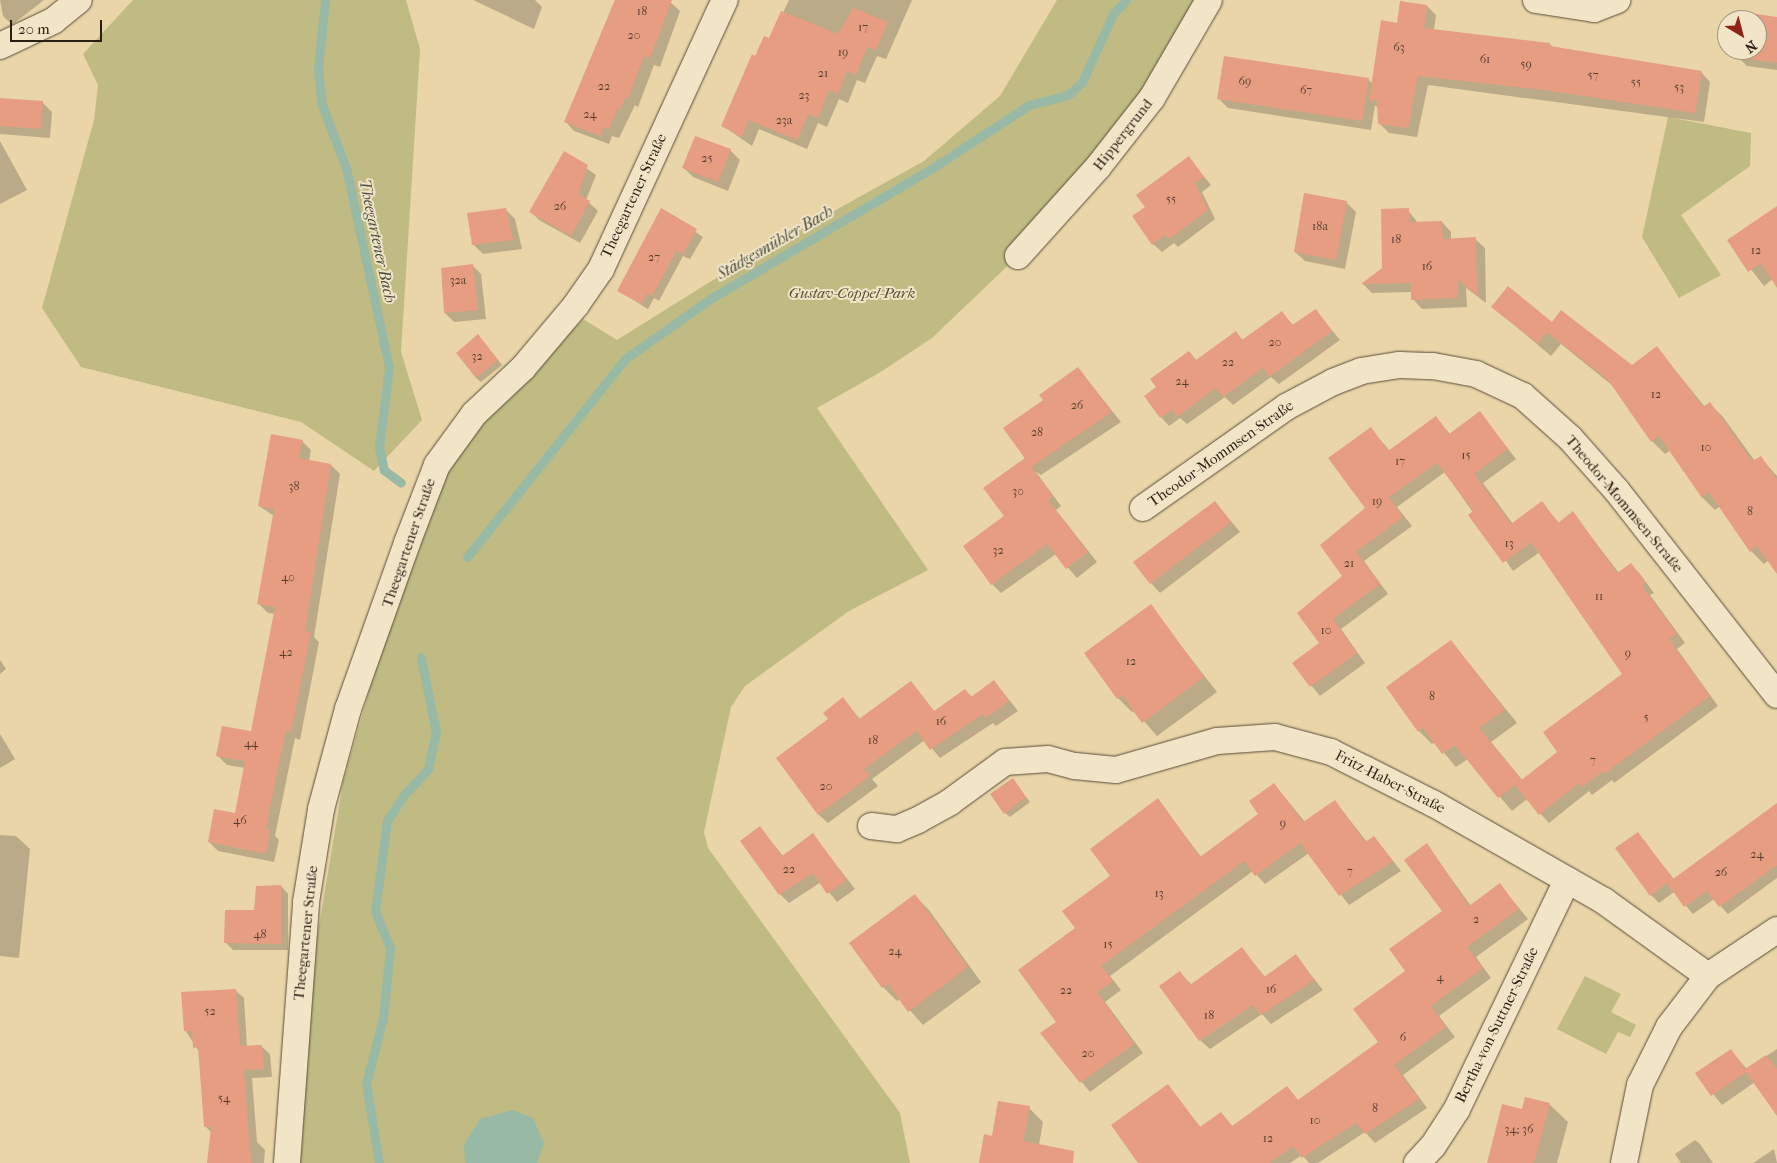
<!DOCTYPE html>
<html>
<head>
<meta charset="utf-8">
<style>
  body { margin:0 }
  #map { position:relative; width:1777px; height:1163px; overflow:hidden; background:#ead5a9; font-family:"IM FELL French Canon",serif }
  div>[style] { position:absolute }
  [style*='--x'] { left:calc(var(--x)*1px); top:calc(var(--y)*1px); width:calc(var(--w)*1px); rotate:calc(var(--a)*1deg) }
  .green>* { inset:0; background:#bfbb82 }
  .water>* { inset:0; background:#98b9a5 }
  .shadow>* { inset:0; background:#0003 }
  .stream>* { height:9px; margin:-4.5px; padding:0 4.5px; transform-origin:4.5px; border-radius:4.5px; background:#98b9a5 }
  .building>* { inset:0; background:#e69d82 }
  .roads { filter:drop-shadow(0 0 1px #594c38) drop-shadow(0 0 1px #594c38) }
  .street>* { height:26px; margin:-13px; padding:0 13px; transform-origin:13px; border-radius:13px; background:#f1e4c7 }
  span { translate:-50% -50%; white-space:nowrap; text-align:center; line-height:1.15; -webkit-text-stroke:4px #f1e4c7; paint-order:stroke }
  .number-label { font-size:12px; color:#583e2f }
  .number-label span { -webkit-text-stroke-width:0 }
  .street-label { font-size:15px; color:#291f13 }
  .park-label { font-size:15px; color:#564e34; font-style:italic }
  .water-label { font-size:16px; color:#4a4d3f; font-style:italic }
  .north { position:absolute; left:1717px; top:10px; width:50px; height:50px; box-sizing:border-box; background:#f1e4c7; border:1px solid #a1957f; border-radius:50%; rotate:143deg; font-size:14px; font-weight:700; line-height:20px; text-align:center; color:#291f13 }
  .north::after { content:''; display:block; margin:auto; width:18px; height:22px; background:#8f2418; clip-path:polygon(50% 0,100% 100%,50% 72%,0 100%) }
  .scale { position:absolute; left:10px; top:20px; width:92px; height:22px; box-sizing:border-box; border:2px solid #291f13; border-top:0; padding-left:6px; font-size:15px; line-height:18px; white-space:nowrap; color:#291f13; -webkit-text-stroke:4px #f1e4c7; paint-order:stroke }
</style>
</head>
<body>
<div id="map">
  <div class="green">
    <i style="clip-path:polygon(133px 0,406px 0,420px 49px,401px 352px,422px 420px,374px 471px,301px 422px,81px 367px,42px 308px,94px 120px,98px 85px,83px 54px)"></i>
    <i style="clip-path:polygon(1057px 0,1209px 0,1018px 256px,932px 338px,879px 373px,817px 408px,928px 570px,849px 611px,745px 686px,731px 707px,704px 832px,708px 848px,900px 1113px,910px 1163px,299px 1163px,315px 950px,343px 782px,386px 632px,418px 554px,439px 487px,479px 426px,583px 319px,617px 340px,737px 265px,924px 161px,1000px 96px)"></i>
    <i style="clip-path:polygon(1668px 117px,1751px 133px,1750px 166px,1681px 215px,1721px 275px,1679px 298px,1642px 237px)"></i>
    <i style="clip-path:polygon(1585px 976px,1621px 994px,1611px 1012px,1636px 1025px,1630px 1037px,1618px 1032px,1606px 1054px,1557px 1029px)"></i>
  </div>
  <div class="water">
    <i style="clip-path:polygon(513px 1110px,533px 1118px,544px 1143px,537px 1163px,465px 1163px,464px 1145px,480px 1119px)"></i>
  </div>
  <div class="shadow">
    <i style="clip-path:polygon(0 0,44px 0,12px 25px,3px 16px)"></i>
    <i style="clip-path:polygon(535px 0,542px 7px,534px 29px,473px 0)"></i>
    <i style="clip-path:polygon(615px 0,668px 0,680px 11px,660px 67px,654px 65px,638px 107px,635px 105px,619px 138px,612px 136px,609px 144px,574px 131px,565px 121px)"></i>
    <i style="clip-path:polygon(789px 0,912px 0,886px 59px,877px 56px,865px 83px,857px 80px,848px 103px,839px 99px,827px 127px,818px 123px,807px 149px,759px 129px,752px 146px,723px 126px,756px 57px,770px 40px)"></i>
    <i style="clip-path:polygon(1427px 6px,1436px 15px,1434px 30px,1550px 44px,1553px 48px,1701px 72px,1710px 82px,1704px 122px,1428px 85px,1417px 137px,1389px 133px,1379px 123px,1379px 109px,1375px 105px,1371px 130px,1228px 108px,1219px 99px,1225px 58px,1369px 80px,1372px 83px,1398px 24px)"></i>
    <i style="clip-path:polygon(1744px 15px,1777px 20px,1777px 70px,1747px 66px,1737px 56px,1738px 50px,1757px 50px,1757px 20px,1743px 20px)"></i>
    <i style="clip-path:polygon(0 100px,43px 103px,52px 112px,50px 138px,0 134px)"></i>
    <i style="clip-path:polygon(0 141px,27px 190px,0 204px)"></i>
    <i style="clip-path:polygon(730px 150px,740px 160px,728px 191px,693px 177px,684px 168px)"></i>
    <i style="clip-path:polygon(565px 153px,596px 175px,586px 200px,598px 211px,580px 243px,539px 220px,531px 212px)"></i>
    <i style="clip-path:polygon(1189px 158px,1211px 185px,1202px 192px,1215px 219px,1178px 247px,1174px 243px,1162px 252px,1153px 244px,1147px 207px)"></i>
    <i style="clip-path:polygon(1346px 202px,1356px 212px,1345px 269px,1305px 261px,1295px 252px)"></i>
    <i style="clip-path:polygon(1777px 208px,1777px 281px,1774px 278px,1764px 286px,1729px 241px)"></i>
    <i style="clip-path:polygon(506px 210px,515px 219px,522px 249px,483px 254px,473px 244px)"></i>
    <i style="clip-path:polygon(662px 210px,703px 237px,690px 259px,683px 256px,659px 301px,654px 298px,648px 309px,619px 291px)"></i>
    <i style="clip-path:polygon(1408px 210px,1418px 223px,1442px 222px,1451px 232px,1451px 240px,1475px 239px,1485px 248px,1486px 303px,1466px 288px,1467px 307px,1422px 309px,1413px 299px,1412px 292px,1372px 293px,1363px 284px,1384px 268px)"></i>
    <i style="clip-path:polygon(472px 265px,481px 274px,486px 319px,454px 322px,445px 313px)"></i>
    <i style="clip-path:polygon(1493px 307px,1552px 324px,1632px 367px,1657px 348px,1705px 407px,1710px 404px,1723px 417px,1755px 461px,1761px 458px,1777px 476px,1777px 572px,1769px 560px,1764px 564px,1751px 551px,1720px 506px,1715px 510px,1702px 497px,1671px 450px,1665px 454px,1652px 441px,1613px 386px,1561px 344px,1551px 356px)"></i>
    <i style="clip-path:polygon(1316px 311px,1340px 340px,1279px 384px,1271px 377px,1233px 405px,1225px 397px,1187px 424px,1180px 418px,1169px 426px,1161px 417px,1157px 388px,1189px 352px,1197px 361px,1236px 333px,1244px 341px,1282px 313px,1294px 326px)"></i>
    <i style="clip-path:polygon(482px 340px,502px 365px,481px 382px,476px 378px)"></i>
    <i style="clip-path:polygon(1078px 368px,1121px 422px,1041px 475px,1036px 472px,1061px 506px,1056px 510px,1097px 562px,1077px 578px,1056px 554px,1001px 593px,992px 584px,1006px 516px,1044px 400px)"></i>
    <i style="clip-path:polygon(1480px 413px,1516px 459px,1483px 483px,1513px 524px,1542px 503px,1559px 523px,1573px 513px,1619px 573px,1631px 565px,1640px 574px,1654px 593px,1650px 595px,1685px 643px,1677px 649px,1718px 706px,1614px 783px,1612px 780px,1592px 795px,1589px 791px,1549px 823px,1527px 799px,1512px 811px,1468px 759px,1456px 767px,1435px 742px,1432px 744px,1419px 731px,1451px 641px,1517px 723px,1491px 742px,1523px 781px,1558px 752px,1624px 674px,1540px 552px,1513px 571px,1445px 472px,1397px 507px,1412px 526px,1364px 561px,1388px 594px,1341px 629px,1365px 663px,1320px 696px,1293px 663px,1321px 643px,1367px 508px,1371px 429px,1390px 451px,1436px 418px,1450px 434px)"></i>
    <i style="clip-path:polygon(302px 441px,311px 450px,309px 461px,331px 465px,340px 474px,314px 637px,319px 642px,300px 740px,295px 738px,287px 777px,275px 836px,279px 840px,274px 862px,218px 851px,209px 842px,236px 814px,245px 768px,227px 765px,218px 756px,252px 733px,275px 614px,268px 613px,259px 604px,274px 516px,259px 506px)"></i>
    <i style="clip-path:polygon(1215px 502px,1240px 532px,1160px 593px,1151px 583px)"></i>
    <i style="clip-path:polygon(1150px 606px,1217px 692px,1157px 736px,1135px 711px,1132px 712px,1118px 698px,1086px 654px)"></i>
    <i style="clip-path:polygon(0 660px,6px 669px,0 674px)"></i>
    <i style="clip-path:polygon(994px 681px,1018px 711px,996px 726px,993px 723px,940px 758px,925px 740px,872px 779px,878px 786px,828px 823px,818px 814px,829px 720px,843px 699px,860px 719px,911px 682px,935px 712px,965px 690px,972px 697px)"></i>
    <i style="clip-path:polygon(0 734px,15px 759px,0 768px)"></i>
    <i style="clip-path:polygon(1013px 780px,1030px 802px,1010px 817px,1005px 813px)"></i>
    <i style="clip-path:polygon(1274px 784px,1305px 822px,1335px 801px,1367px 842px,1374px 837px,1401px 871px,1349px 905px,1309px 853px,1265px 884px,1253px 871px,1110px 976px,1121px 990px,1105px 1002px,1143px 1053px,1090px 1092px,1042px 1033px,1058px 1022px,1076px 929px,1158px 800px,1202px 858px,1260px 814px)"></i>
    <i style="clip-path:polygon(1777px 804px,1777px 878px,1728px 914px,1714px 899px,1693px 914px,1674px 892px,1659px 903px,1651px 895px,1637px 833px,1674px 879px)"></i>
    <i style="clip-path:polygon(760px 828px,784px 857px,813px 835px,855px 889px,837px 902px,821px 882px,789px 903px,780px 894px)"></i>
    <i style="clip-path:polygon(0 835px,16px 836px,30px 849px,19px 958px,0 956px)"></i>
    <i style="clip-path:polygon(1427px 845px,1471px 906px,1500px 885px,1528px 919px,1476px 957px,1491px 978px,1439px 1016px,1455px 1037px,1403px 1075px,1427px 1108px,1375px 1143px,1365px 1132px,1318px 1163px,1309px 1163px,1302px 1155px,1290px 1163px,1158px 1163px,1168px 1086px,1201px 1128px,1221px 1113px,1233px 1127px,1287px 1088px,1299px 1101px,1379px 1043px,1407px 971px,1443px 912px)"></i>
    <i style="clip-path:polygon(281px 886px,288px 894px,288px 950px,233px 950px,226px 943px)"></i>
    <i style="clip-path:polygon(915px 896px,929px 910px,981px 982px,923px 1025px,900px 999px,897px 1001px,883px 987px)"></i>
    <i style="clip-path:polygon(1242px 949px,1266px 978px,1295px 955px,1323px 990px,1271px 1024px,1262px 1014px,1210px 1049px,1200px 1040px,1180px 973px,1192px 985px)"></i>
    <i style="clip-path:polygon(235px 990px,244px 998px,247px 1047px,261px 1046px,270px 1054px,272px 1077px,252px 1078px,257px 1142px,265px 1150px,264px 1163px,209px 1163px,212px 1133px,206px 1127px,200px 1053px,185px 1030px)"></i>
    <i style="clip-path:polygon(1777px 1049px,1777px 1112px,1755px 1082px,1722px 1105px,1697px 1074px,1731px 1051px,1747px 1069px)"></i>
    <i style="clip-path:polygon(1549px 1104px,1568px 1122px,1557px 1163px,1488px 1163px,1523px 1111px)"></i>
    <i style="clip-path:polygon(1029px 1108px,1043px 1122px,1039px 1145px,1062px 1163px,980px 1163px,993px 1137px)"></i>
    <i style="clip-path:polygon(1695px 1140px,1700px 1144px,1713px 1163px,1681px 1163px,1675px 1154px)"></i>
    <i style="clip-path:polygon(1774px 1149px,1777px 1163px,1753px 1163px)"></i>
  </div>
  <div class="stream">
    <i style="--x:325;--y:0;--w:69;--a:95.8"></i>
    <i style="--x:318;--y:69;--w:36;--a:84"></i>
    <i style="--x:322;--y:105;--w:67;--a:69.1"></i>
    <i style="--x:346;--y:168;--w:204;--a:77.8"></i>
    <i style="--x:389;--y:367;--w:81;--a:97.1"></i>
    <i style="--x:379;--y:447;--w:24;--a:78"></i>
    <i style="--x:384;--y:470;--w:21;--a:37"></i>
    <i style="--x:467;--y:557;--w:253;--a:-51.4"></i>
    <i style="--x:625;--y:359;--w:104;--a:-35.2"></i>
    <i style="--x:710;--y:299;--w:260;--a:-30.5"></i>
    <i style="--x:934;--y:167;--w:113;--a:-33.1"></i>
    <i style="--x:1029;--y:105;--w:40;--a:-14.4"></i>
    <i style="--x:1068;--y:95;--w:19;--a:-43"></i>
    <i style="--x:1082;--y:82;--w:75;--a:-65.5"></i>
    <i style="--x:1113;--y:14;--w:19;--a:-47"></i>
    <i style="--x:379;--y:1163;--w:80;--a:-99.3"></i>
    <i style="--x:366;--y:1084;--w:68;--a:-75.6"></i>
    <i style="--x:383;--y:1018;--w:70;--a:-84.3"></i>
    <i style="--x:390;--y:948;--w:40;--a:-112"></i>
    <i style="--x:375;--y:911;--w:91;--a:-82.4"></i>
    <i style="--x:387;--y:821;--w:30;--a:-57"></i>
    <i style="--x:403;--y:796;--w:37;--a:-47"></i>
    <i style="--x:428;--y:769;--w:38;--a:-78"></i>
    <i style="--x:436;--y:732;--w:76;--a:-101.5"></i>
  </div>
  <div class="building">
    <i style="clip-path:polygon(615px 0,672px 0,650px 58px,644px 56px,628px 98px,625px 97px,620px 110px,617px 109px,609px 129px,603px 127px,600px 136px,564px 122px)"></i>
    <i style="clip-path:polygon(1400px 1px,1427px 5px,1424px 28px,1550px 43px,1550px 46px,1702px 71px,1695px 113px,1544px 90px,1418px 76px,1408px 128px,1378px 124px,1377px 101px,1369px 100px,1381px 20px,1397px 23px)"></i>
    <i style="clip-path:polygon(853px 8px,888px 22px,876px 50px,867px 47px,856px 75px,847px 71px,838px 94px,829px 90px,818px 118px,808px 114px,797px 140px,749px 120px,742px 137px,721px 126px,752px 54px,755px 56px,764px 36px,769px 38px,781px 11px,838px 34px)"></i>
    <i style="clip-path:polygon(1743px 12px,1777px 17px,1777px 63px,1736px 57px,1737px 50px,1757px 50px,1757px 20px,1742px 20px)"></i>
    <i style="clip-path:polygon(1224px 56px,1369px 78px,1362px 121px,1217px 99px)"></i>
    <i style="clip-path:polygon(0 98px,43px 101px,41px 129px,0 126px)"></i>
    <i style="clip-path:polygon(695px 136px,731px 149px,718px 182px,682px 168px)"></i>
    <i style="clip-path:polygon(564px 151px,588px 165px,578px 194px,590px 201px,571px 236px,529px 212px)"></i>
    <i style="clip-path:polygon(1189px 156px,1204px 177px,1195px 183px,1208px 210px,1169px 239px,1165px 235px,1152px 245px,1132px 216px,1145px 207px,1136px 195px)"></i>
    <i style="clip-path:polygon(1304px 193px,1347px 201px,1336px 260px,1294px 252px)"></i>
    <i style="clip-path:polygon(1777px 206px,1777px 288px,1761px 263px,1748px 272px,1727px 240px)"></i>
    <i style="clip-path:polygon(506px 208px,513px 240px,472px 245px,467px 213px)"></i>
    <i style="clip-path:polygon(661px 208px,697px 229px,683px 254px,677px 250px,652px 296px,647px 293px,641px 304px,617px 291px)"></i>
    <i style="clip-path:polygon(1409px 208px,1409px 222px,1442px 221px,1443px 239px,1476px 237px,1477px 296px,1458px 280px,1458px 298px,1411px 300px,1411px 283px,1361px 284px,1382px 268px,1381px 209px)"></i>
    <i style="clip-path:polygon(473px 264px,478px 310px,444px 313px,441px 268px)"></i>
    <i style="clip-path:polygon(1508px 286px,1552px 322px,1561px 310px,1632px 365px,1657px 346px,1703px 407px,1710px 402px,1752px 461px,1761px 456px,1777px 480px,1777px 574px,1757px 546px,1750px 552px,1708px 491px,1702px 498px,1659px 436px,1651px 442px,1608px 380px,1547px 332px,1538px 344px,1491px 307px)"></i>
    <i style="clip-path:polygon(1316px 309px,1332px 331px,1269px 377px,1263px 368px,1223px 397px,1216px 388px,1177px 417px,1172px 410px,1160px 418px,1144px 396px,1156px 387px,1150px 379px,1189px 351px,1196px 360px,1236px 331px,1242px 340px,1282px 311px,1292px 325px)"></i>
    <i style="clip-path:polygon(478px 334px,498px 360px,476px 378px,456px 353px)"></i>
    <i style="clip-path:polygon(1078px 367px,1112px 412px,1031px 467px,1003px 428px,1043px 400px,1039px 395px)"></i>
    <i style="clip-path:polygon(1480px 411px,1508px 449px,1474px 474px,1511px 524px,1542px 501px,1558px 523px,1573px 511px,1617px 573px,1631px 563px,1646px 583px,1642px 586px,1677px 634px,1669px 639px,1710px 696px,1604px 774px,1602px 772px,1582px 787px,1579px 783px,1539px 815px,1515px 785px,1557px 752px,1543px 732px,1622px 674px,1531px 542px,1503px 563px,1468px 515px,1473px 511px,1437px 463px,1389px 497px,1403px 517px,1356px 552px,1380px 584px,1333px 619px,1357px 653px,1310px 687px,1292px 663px,1319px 643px,1297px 613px,1342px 576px,1320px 545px,1365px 508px,1328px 458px,1371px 427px,1388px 451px,1436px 416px,1449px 434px)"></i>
    <i style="clip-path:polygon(271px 434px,303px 440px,299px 458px,331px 464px,305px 631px,311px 632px,291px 732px,286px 730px,278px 767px,266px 829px,270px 830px,266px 854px,208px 842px,214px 809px,235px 813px,245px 761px,216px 756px,222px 726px,251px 731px,275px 607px,257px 604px,274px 509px,258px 506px)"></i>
    <i style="clip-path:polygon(1025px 458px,1053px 496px,1048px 500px,1088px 552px,1066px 569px,1047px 544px,991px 585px,963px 546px,1004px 516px,983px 488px)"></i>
    <i style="clip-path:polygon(1215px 501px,1231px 522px,1150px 584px,1133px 562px)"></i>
    <i style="clip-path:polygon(1151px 604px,1204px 677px,1142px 723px,1122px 695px,1117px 699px,1084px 653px)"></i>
    <i style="clip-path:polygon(1451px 640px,1505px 710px,1479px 728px,1522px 780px,1498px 798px,1455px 745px,1442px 754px,1423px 728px,1418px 732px,1386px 687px)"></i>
    <i style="clip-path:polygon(994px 680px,1009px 701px,986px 718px,983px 714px,930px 750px,916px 731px,864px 769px,870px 776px,818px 815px,776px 758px,828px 719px,823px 713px,843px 697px,859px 719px,911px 681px,934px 711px,965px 689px,971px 697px)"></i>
    <i style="clip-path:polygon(1013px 778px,1026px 797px,1004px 814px,990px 794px)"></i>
    <i style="clip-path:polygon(1274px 783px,1303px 822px,1335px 800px,1365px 842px,1374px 836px,1393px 861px,1339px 896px,1300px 843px,1255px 876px,1244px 861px,1101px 966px,1113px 981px,1097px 992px,1134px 1044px,1080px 1083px,1040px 1033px,1056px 1022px,1018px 970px,1075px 928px,1062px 911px,1110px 876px,1090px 849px,1158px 798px,1200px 857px,1258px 814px,1249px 801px)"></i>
    <i style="clip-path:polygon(1777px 803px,1777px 865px,1719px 907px,1707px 891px,1684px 907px,1667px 883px,1650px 896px,1615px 848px,1638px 832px,1673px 879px)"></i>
    <i style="clip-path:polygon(760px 826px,782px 856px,813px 833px,847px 880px,827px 894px,813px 873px,779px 895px,740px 841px)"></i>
    <i style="clip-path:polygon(1427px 843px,1469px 906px,1500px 883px,1519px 909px,1467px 947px,1483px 968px,1431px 1006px,1446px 1027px,1394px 1065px,1419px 1099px,1365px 1134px,1356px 1123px,1302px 1158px,1293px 1146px,1269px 1163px,1138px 1163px,1111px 1125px,1168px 1084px,1200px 1127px,1221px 1112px,1232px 1126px,1287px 1086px,1298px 1100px,1378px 1042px,1353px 1009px,1405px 971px,1389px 949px,1442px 911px,1404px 860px)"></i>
    <i style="clip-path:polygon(281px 885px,281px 944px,224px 943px,225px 910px,254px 910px,256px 886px)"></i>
    <i style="clip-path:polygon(915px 894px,968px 967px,908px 1012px,888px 984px,882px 988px,849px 943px)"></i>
    <i style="clip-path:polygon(1242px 947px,1264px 977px,1296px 954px,1314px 980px,1261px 1015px,1253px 1005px,1199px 1041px,1159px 986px,1180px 971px,1190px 985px)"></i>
    <i style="clip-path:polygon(236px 989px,240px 1046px,262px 1045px,264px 1069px,244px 1070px,251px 1163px,207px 1163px,211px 1127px,204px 1127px,198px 1047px,193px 1048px,192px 1031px,184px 1031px,181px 992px)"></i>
    <i style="clip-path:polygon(1731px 1049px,1745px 1069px,1766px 1055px,1777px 1069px,1777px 1116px,1746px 1072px,1711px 1096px,1695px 1073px)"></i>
    <i style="clip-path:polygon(1525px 1097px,1550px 1103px,1534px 1163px,1487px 1163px,1502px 1104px,1522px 1109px)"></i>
    <i style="clip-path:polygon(998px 1101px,1030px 1106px,1023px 1141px,1074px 1151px,1073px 1163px,979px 1163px,984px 1134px,992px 1136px)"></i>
  </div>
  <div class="roads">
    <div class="street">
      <i style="--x:1536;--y:0;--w:59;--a:8.8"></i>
      <i style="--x:1594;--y:9;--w:25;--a:-21"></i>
      <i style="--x:0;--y:46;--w:59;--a:-25.3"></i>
      <i style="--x:53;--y:21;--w:33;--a:-39"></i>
      <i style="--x:1018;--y:256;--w:120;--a:-48"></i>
      <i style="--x:1098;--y:167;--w:88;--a:-52"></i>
      <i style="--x:1152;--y:98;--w:113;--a:-59.8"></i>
      <i style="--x:1143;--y:508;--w:175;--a:-35.2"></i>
      <i style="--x:1286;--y:407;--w:53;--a:-28"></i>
      <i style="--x:1333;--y:382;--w:30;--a:-21"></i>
      <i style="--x:1361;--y:371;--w:39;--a:-9"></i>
      <i style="--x:1400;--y:365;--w:33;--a:2"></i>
      <i style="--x:1433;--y:366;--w:44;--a:10.5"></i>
      <i style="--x:1476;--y:374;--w:52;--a:25.1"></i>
      <i style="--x:1523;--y:396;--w:63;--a:41.8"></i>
      <i style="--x:1570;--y:438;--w:71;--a:48.4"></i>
      <i style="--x:1617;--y:491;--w:259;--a:51.9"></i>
      <i style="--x:871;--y:826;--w:26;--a:7"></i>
      <i style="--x:897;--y:829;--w:23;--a:-23"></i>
      <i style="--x:918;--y:820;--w:37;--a:-29"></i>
      <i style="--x:950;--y:802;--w:68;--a:-36"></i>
      <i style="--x:1005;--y:762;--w:43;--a:-4"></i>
      <i style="--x:1048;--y:759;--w:28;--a:15"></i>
      <i style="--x:1075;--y:766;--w:41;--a:5.6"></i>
      <i style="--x:1116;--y:770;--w:105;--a:-16"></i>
      <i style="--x:1217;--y:741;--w:58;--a:-3.9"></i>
      <i style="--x:1275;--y:737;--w:58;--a:15"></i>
      <i style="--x:1331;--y:752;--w:115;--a:26.8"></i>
      <i style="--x:1434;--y:804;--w:196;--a:29.7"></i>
      <i style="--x:1604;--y:901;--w:128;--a:35.8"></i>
      <i style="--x:287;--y:1163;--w:262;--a:-85.8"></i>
      <i style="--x:306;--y:902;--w:94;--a:-80.8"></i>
      <i style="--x:321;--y:809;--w:104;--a:-74.9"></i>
      <i style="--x:348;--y:709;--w:176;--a:-70.4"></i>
      <i style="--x:407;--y:543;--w:84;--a:-69"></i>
      <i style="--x:437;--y:465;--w:63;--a:-54"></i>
      <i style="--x:474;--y:414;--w:67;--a:-43.2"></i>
      <i style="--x:523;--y:368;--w:82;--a:-49.9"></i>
      <i style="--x:576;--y:305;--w:44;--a:-55.2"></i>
      <i style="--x:601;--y:269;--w:296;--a:-65.3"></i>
      <i style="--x:1417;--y:1163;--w:23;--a:-47"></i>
      <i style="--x:1433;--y:1146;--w:44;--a:-57"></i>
      <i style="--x:1457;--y:1109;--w:254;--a:-64.3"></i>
      <i style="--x:1624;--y:1163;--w:80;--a:-78.4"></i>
      <i style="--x:1640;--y:1085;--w:65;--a:-63.4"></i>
      <i style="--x:1669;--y:1027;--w:64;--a:-52.6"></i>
      <i style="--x:1708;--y:976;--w:83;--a:-33.7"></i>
    </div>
  </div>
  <div class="number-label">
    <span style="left:642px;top:12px">18</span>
    <span style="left:863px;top:28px">17</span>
    <span style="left:634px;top:36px">20</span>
    <span style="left:1399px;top:48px">63</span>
    <span style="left:843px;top:53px">19</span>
    <span style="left:1485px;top:60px">61</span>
    <span style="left:1526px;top:65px">59</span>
    <span style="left:823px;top:74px">21</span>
    <span style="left:1593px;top:76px">57</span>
    <span style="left:1245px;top:82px">69</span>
    <span style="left:1636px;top:83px">55</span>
    <span style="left:604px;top:87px">22</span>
    <span style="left:1679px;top:88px">53</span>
    <span style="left:1306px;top:91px">67</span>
    <span style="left:804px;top:96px">23</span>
    <span style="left:590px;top:115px">24</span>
    <span style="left:784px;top:121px">23a</span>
    <span style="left:707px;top:159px">25</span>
    <span style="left:1171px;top:200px">55</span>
    <span style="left:560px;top:207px">26</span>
    <span style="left:1320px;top:227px">18a</span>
    <span style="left:1396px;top:240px">18</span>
    <span style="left:1756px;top:251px">12</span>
    <span style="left:654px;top:258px">27</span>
    <span style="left:1427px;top:267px">16</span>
    <span style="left:458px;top:281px">32a</span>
    <span style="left:1275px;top:343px">20</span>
    <span style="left:477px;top:357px">32</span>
    <span style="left:1228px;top:363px">22</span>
    <span style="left:1182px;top:382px">24</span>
    <span style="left:1656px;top:395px">12</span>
    <span style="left:1077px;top:406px">26</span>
    <span style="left:1037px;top:433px">28</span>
    <span style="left:1706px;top:448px">10</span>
    <span style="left:1466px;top:456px">15</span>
    <span style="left:1400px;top:462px">17</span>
    <span style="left:294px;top:487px">38</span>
    <span style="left:1018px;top:492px">30</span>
    <span style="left:1377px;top:502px">19</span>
    <span style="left:1750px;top:512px">8</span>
    <span style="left:1509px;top:544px">13</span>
    <span style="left:998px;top:551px">32</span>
    <span style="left:1349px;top:564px">21</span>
    <span style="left:288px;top:578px">40</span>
    <span style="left:1599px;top:597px">11</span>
    <span style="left:1326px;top:631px">10</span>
    <span style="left:286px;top:653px">42</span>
    <span style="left:1628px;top:654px">9</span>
    <span style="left:1131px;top:662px">12</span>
    <span style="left:1432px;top:697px">8</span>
    <span style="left:1646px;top:718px">5</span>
    <span style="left:941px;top:722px">16</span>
    <span style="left:873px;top:741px">18</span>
    <span style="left:251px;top:744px">44</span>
    <span style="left:1593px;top:761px">7</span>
    <span style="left:826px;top:787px">20</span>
    <span style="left:240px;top:821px">46</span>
    <span style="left:1283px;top:824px">9</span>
    <span style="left:1757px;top:855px">24</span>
    <span style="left:789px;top:870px">22</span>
    <span style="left:1350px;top:872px">7</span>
    <span style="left:1721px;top:873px">26</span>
    <span style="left:1159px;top:894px">13</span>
    <span style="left:1476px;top:920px">2</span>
    <span style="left:260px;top:935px">48</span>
    <span style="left:1108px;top:945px">15</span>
    <span style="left:895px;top:952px">24</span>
    <span style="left:1440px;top:978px">4</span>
    <span style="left:1271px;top:990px">16</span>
    <span style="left:1066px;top:991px">22</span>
    <span style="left:210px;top:1012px">52</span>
    <span style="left:1209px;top:1016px">18</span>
    <span style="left:1403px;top:1038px">6</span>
    <span style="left:1088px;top:1054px">20</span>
    <span style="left:224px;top:1099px">54</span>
    <span style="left:1375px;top:1109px">8</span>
    <span style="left:1315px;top:1121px">10</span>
    <span style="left:1519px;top:1130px">34; 36</span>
    <span style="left:1268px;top:1139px">12</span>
  </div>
  <div class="street-label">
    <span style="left:1123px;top:135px;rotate:-52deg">Hippergrund</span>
    <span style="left:634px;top:196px;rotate:-65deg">Theegartener Straße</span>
    <span style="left:1221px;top:454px;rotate:-35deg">Theodor-Mommsen-Straße</span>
    <span style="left:1624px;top:504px;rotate:50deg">Theodor-Mommsen-Straße</span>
    <span style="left:409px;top:543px;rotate:-71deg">Theegartener Straße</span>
    <span style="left:1390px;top:782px;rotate:27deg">Fritz-Haber-Straße</span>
    <span style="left:306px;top:933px;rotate:-84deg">Theegartener Straße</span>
    <span style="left:1497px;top:1025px;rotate:-64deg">Bertha-von-Suttner-Straße</span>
  </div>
  <div class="park-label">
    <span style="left:852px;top:294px">Gustav-Coppel-Park</span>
  </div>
  <div class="water-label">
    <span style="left:377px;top:241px;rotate:78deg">Theegartener Bach</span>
    <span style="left:775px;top:243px;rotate:-30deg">Städgesmühler Bach</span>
  </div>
  <div class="north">N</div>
  <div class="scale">20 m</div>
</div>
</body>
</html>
